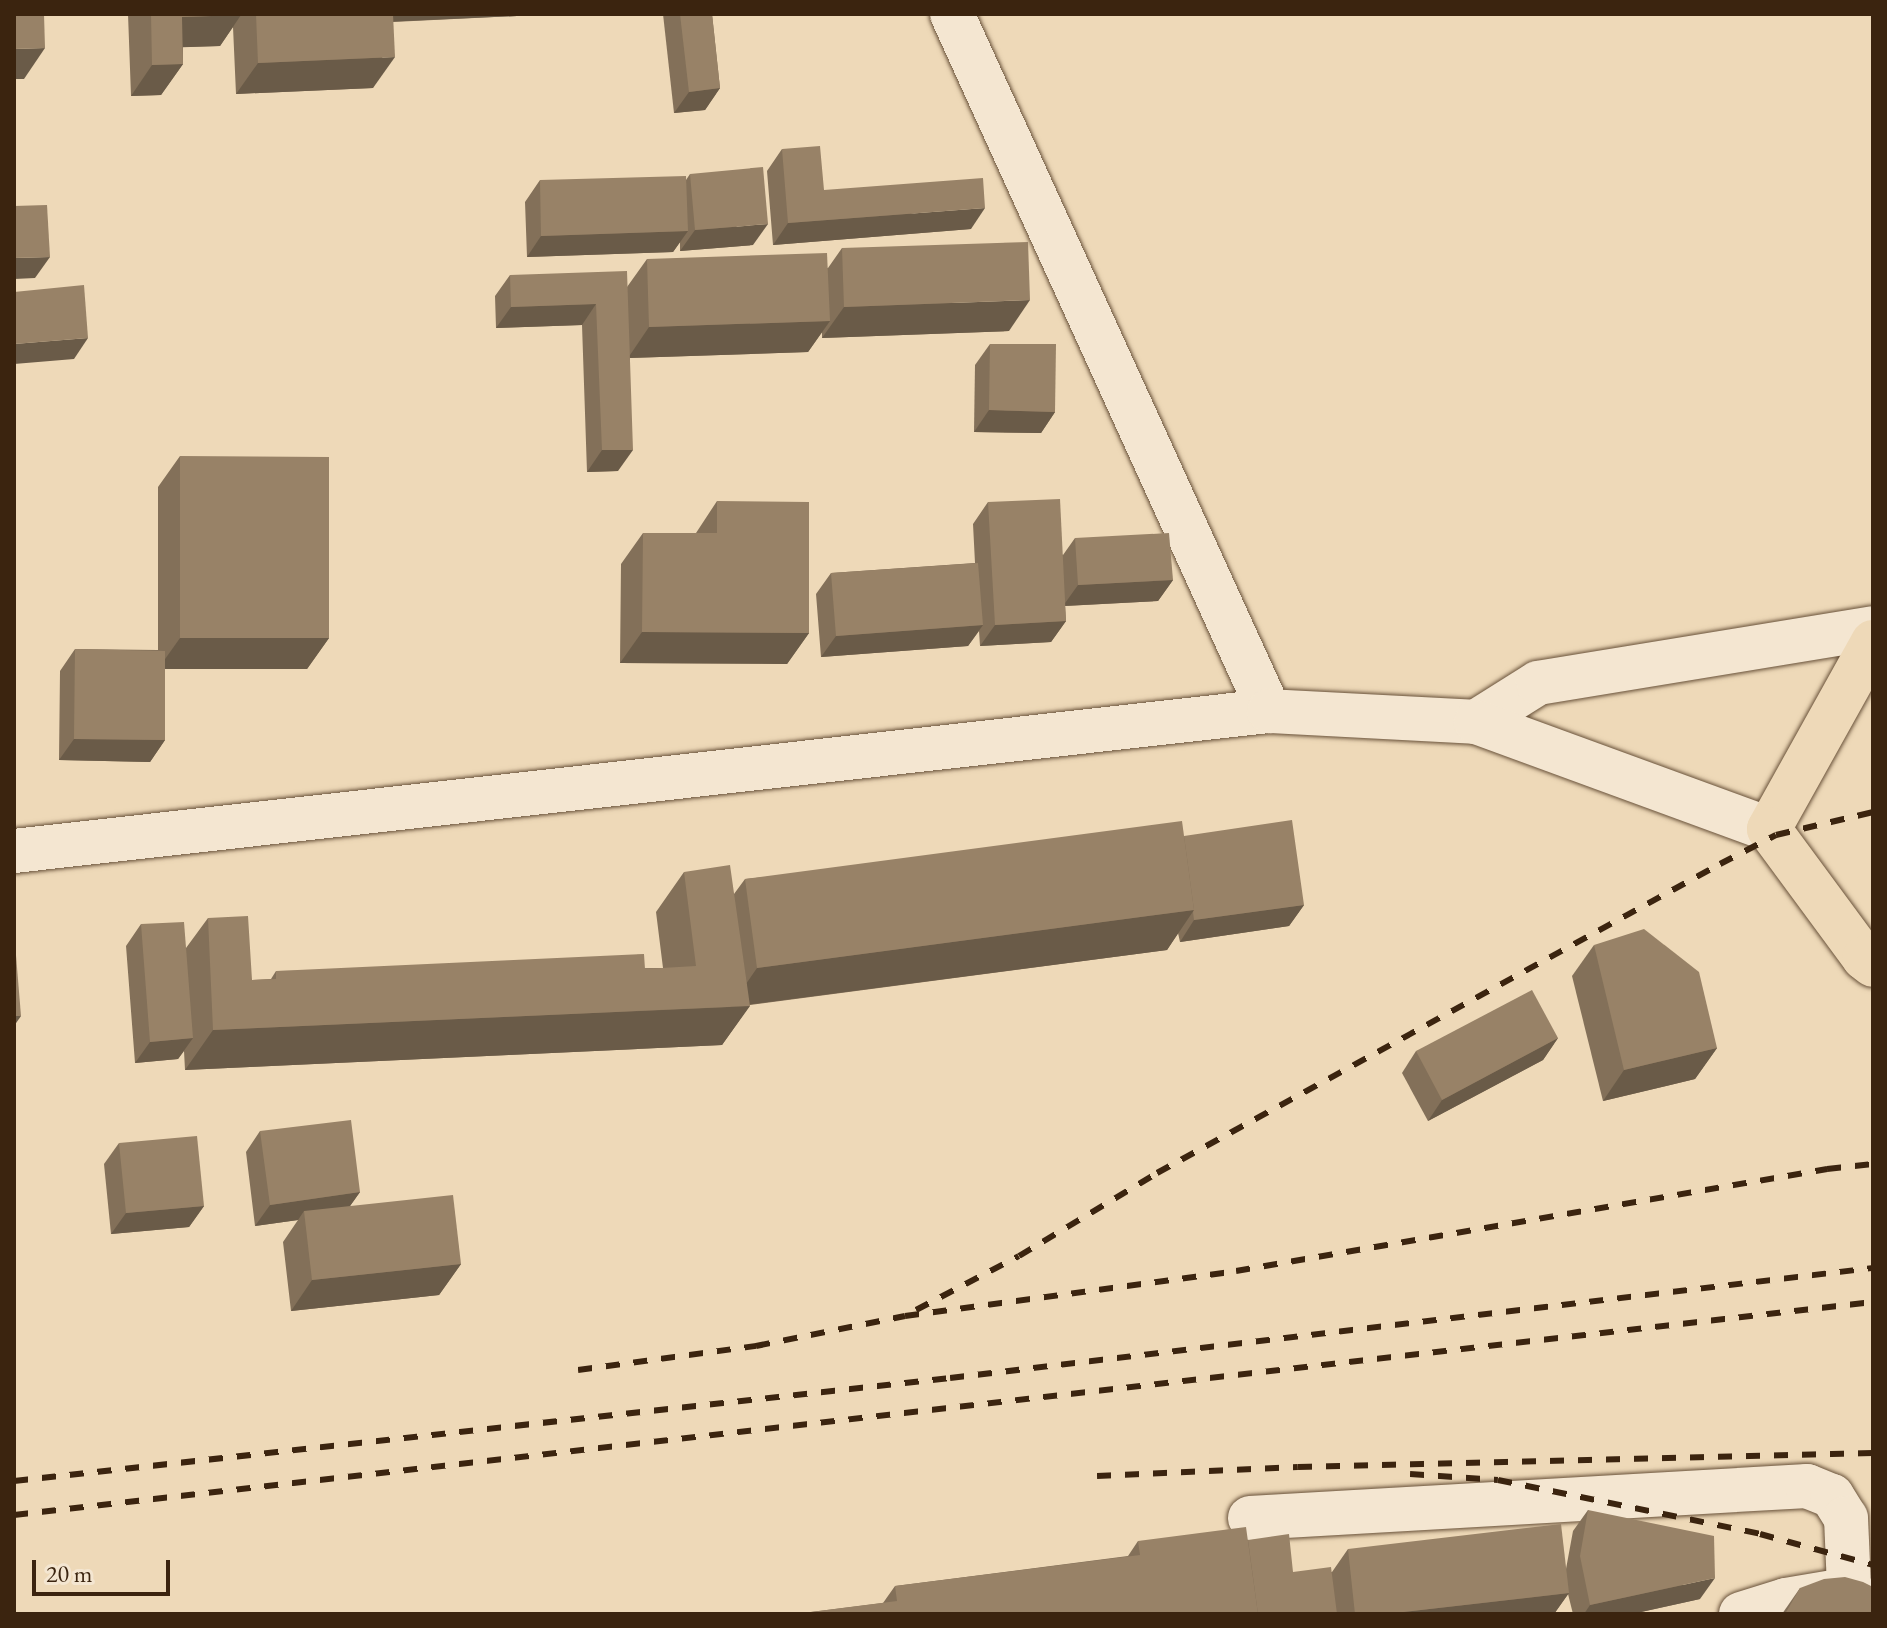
<!DOCTYPE html>
<html>
<head>
<meta charset="utf-8">
<style>
  body { margin:0 }
  #map { position:relative; width:1887px; height:1628px; overflow:hidden; background:#eed9b8; font-family:"EB Garamond",serif }
  div>[style] { position:absolute }
  [style*='--x'] { left:calc(var(--x)*1px); top:calc(var(--y)*1px); width:calc(var(--w)*1px); rotate:calc(var(--a)*1deg) }
  .roads { filter:drop-shadow(0 0 2px #685139) drop-shadow(0 0 2px #685139) }
  .minor>* { height:44px; margin:-22px; padding:0 22px; transform-origin:22px; border-radius:22px; background:#f4e6d1 }
  .major>* { height:44px; margin:-22px; padding:0 22px; transform-origin:22px; border-radius:22px; background:#eed9b8 }
  .rail>* { height:6px; margin-top:-3px; transform-origin:0; background:repeating-linear-gradient(90deg,#3b240f 0 14px,transparent 0 28px) }
  .wall>* { inset:0; background:#837059 }
  .shaded-wall>* { inset:0; background:#6a5b48 }
  .building>* { inset:0; background:#988267 }
  span { translate:-50% -50%; white-space:nowrap; text-align:center; line-height:1.15; -webkit-text-stroke:6px #f4e6d1; paint-order:stroke }
  .frame { position:absolute; inset:0; border:16px solid #3b240f; pointer-events:none }
  .scale { position:absolute; left:32px; top:1560px; width:138px; height:36px; box-sizing:border-box; border:4px solid #3b240f; border-top:0; padding-left:10px; font-size:24px; line-height:28px; white-space:nowrap; color:#3b240f; -webkit-text-stroke:6px #f4e6d1; paint-order:stroke }
</style>
</head>
<body>
<div id="map">
  <div class="roads">
    <div class="minor">
      <i style="--x:952;--y:14;--w:766;--a:65.54"></i>
      <i style="--x:1476;--y:722;--w:73;--a:-32.2"></i>
      <i style="--x:1538;--y:683;--w:339;--a:-9.3"></i>
      <i style="--x:14;--y:851;--w:1263;--a:-6.37"></i>
      <i style="--x:1269;--y:711;--w:207;--a:3"></i>
      <i style="--x:1476;--y:722;--w:312;--a:20.1"></i>
      <i style="--x:1250;--y:1518;--w:558;--a:-3.29"></i>
      <i style="--x:1807;--y:1486;--w:27;--a:22"></i>
      <i style="--x:1832;--y:1496;--w:26;--a:58"></i>
      <i style="--x:1846;--y:1518;--w:70;--a:87.5"></i>
      <i style="--x:1741;--y:1614;--w:47;--a:-17.3"></i>
      <i style="--x:1786;--y:1600;--w:66;--a:-9.6"></i>
    </div>
    <div class="major">
      <i style="--x:1873;--y:642;--w:214;--a:119.1"></i>
      <i style="--x:1769;--y:829;--w:160;--a:53.6"></i>
      <i style="--x:1864;--y:958;--w:11;--a:38"></i>
    </div>
  </div>
  <div class="rail">
    <i style="--x:916;--y:1310;--w:116;--a:-27.7"></i>
    <i style="--x:1019;--y:1256;--w:161;--a:-31"></i>
    <i style="--x:1157;--y:1173;--w:642;--a:-28.76"></i>
    <i style="--x:1720;--y:864;--w:63;--a:-27.4"></i>
    <i style="--x:1776;--y:835;--w:100;--a:-13.3"></i>
    <i style="--x:578;--y:1370;--w:180;--a:-7.7"></i>
    <i style="--x:756;--y:1346;--w:152;--a:-11.4"></i>
    <i style="--x:905;--y:1316;--w:334;--a:-7.7"></i>
    <i style="--x:1236;--y:1271;--w:600;--a:-9.79"></i>
    <i style="--x:1827;--y:1169;--w:46;--a:-6.2"></i>
    <i style="--x:1410;--y:1474;--w:88;--a:3.9"></i>
    <i style="--x:1498;--y:1480;--w:268;--a:11.6"></i>
    <i style="--x:1760;--y:1534;--w:117;--a:15.3"></i>
    <i style="--x:1097;--y:1476;--w:201;--a:-2.6"></i>
    <i style="--x:1298;--y:1467;--w:575;--a:-1.39"></i>
    <i style="--x:14;--y:1481;--w:942;--a:-6.28"></i>
    <i style="--x:950;--y:1378;--w:930;--a:-6.8"></i>
    <i style="--x:14;--y:1515;--w:1871;--a:-6.54"></i>
  </div>
  <div class="wall">
    <i style="clip-path:polygon(128px 14px,518px 14px,517px 16px,393px 22px,373px 88px,236px 94px,233px 27px,220px 46px,183px 47px,183px 64px,161px 95px,131px 96px)"></i>
    <i style="clip-path:polygon(663px 14px,712px 14px,720px 88px,705px 110px,674px 113px)"></i>
    <i style="clip-path:polygon(782px 149px,824px 190px,971px 229px,773px 245px,767px 171px)"></i>
    <i style="clip-path:polygon(690px 174px,753px 245px,680px 251px,680px 242px,673px 252px,527px 257px,525px 202px,540px 180px,686px 180px)"></i>
    <i style="clip-path:polygon(842px 248px,1009px 331px,822px 338px,822px 332px,808px 352px,630px 358px,618px 471px,587px 472px,582px 325px,496px 328px,495px 296px,510px 275px,627px 287px,647px 259px,828px 268px)"></i>
    <i style="clip-path:polygon(990px 344px,1055px 412px,1041px 433px,974px 432px,975px 365px)"></i>
    <i style="clip-path:polygon(180px 456px,329px 638px,307px 669px,165px 669px,165px 740px,150px 762px,59px 760px,60px 671px,75px 649px,158px 650px,158px 487px)"></i>
    <i style="clip-path:polygon(717px 501px,809px 633px,787px 664px,620px 663px,621px 564px,643px 533px,696px 533px)"></i>
    <i style="clip-path:polygon(988px 502px,1063px 555px,1075px 538px,1173px 580px,1158px 601px,1065px 606px,1066px 621px,1051px 642px,980px 646px,979px 631px,968px 646px,821px 657px,816px 594px,831px 573px,975px 563px,973px 524px)"></i>
    <i style="clip-path:polygon(1184px 836px,1304px 905px,1289px 926px,1180px 942px,1178px 933px,1167px 950px,750px 1005px,722px 1045px,185px 1070px,184px 1051px,178px 1059px,135px 1063px,126px 946px,141px 924px,186px 948px,208px 918px,252px 980px,271px 979px,276px 971px,663px 968px,656px 912px,684px 872px,734px 894px,745px 879px)"></i>
    <i style="clip-path:polygon(1594px 945px,1717px 1048px,1695px 1079px,1603px 1101px,1572px 976px)"></i>
    <i style="clip-path:polygon(1558px 1038px,1543px 1060px,1428px 1121px,1402px 1073px,1416px 1051px)"></i>
    <i style="clip-path:polygon(260px 1131px,360px 1192px,350px 1206px,461px 1264px,439px 1295px,291px 1311px,283px 1242px,298px 1220px,255px 1226px,246px 1152px)"></i>
    <i style="clip-path:polygon(119px 1143px,204px 1206px,189px 1227px,111px 1234px,104px 1164px)"></i>
    <i style="clip-path:polygon(1588px 1510px,1700px 1599px,1632px 1614px,1573px 1614px,1568px 1594px,1554px 1614px,795px 1614px,883px 1603px,895px 1586px,1128px 1556px,1138px 1541px,1248px 1540px,1293px 1572px,1332px 1572px,1348px 1549px,1566px 1569px,1573px 1531px)"></i>
    <i style="clip-path:polygon(1800px 1588px,1873px 1614px,1782px 1614px)"></i>
  </div>
  <div class="shaded-wall">
    <i style="clip-path:polygon(389px 14px,518px 14px,517px 16px,383px 22px)"></i>
    <i style="clip-path:polygon(241px 15px,220px 46px,160px 48px,182px 17px)"></i>
    <i style="clip-path:polygon(45px 48px,24px 79px,14px 79px,14px 49px)"></i>
    <i style="clip-path:polygon(395px 57px,373px 88px,236px 94px,258px 63px)"></i>
    <i style="clip-path:polygon(183px 64px,161px 95px,131px 96px,152px 65px)"></i>
    <i style="clip-path:polygon(720px 88px,705px 110px,674px 113px,689px 92px)"></i>
    <i style="clip-path:polygon(985px 208px,971px 229px,773px 245px,788px 223px)"></i>
    <i style="clip-path:polygon(768px 224px,753px 245px,680px 251px,695px 230px)"></i>
    <i style="clip-path:polygon(688px 231px,673px 252px,527px 257px,541px 236px)"></i>
    <i style="clip-path:polygon(50px 257px,35px 278px,14px 279px,14px 258px)"></i>
    <i style="clip-path:polygon(1030px 300px,1009px 331px,822px 338px,844px 307px)"></i>
    <i style="clip-path:polygon(596px 304px,582px 325px,496px 328px,511px 307px)"></i>
    <i style="clip-path:polygon(830px 321px,808px 352px,628px 358px,649px 327px)"></i>
    <i style="clip-path:polygon(88px 338px,74px 359px,14px 364px,14px 344px)"></i>
    <i style="clip-path:polygon(989px 410px,1055px 412px,1041px 433px,974px 432px)"></i>
    <i style="clip-path:polygon(602px 450px,633px 450px,618px 471px,587px 472px)"></i>
    <i style="clip-path:polygon(1173px 580px,1158px 601px,1063px 606px,1078px 585px)"></i>
    <i style="clip-path:polygon(1066px 621px,1051px 642px,980px 646px,995px 625px)"></i>
    <i style="clip-path:polygon(983px 625px,968px 646px,821px 657px,836px 636px)"></i>
    <i style="clip-path:polygon(642px 632px,809px 633px,787px 664px,620px 663px)"></i>
    <i style="clip-path:polygon(180px 638px,329px 638px,307px 669px,158px 669px)"></i>
    <i style="clip-path:polygon(74px 739px,165px 740px,150px 762px,59px 760px)"></i>
    <i style="clip-path:polygon(1304px 905px,1289px 926px,1180px 942px,1194px 920px)"></i>
    <i style="clip-path:polygon(1194px 910px,1167px 950px,738px 1006px,750px 1006px,722px 1045px,185px 1070px,213px 1030px,730px 1007px,757px 968px)"></i>
    <i style="clip-path:polygon(14px 1016px,21px 1016px,14px 1026px)"></i>
    <i style="clip-path:polygon(193px 1038px,178px 1059px,135px 1063px,150px 1042px)"></i>
    <i style="clip-path:polygon(1558px 1038px,1543px 1060px,1428px 1121px,1442px 1100px)"></i>
    <i style="clip-path:polygon(1717px 1048px,1695px 1079px,1603px 1101px,1624px 1070px)"></i>
    <i style="clip-path:polygon(360px 1192px,345px 1213px,304px 1211px,298px 1220px,255px 1226px,270px 1205px)"></i>
    <i style="clip-path:polygon(204px 1206px,189px 1227px,111px 1234px,126px 1213px)"></i>
    <i style="clip-path:polygon(461px 1264px,439px 1295px,291px 1311px,312px 1280px)"></i>
    <i style="clip-path:polygon(1715px 1578px,1700px 1599px,1632px 1614px,1584px 1614px,1590px 1605px)"></i>
    <i style="clip-path:polygon(1569px 1593px,1554px 1614px,1386px 1614px)"></i>
  </div>
  <div class="building">
    <i style="clip-path:polygon(14px 14px,44px 14px,45px 48px,14px 49px)"></i>
    <i style="clip-path:polygon(151px 14px,241px 14px,241px 15px,182px 17px,183px 64px,152px 65px)"></i>
    <i style="clip-path:polygon(256px 14px,393px 14px,395px 57px,258px 63px)"></i>
    <i style="clip-path:polygon(680px 14px,712px 14px,720px 88px,689px 92px)"></i>
    <i style="clip-path:polygon(820px 146px,824px 190px,983px 178px,985px 208px,788px 223px,782px 149px)"></i>
    <i style="clip-path:polygon(763px 167px,768px 224px,695px 230px,690px 174px)"></i>
    <i style="clip-path:polygon(686px 176px,688px 231px,541px 236px,540px 180px)"></i>
    <i style="clip-path:polygon(47px 205px,50px 257px,14px 258px,14px 206px)"></i>
    <i style="clip-path:polygon(1028px 242px,1030px 300px,844px 307px,842px 248px)"></i>
    <i style="clip-path:polygon(827px 253px,830px 321px,649px 327px,647px 259px)"></i>
    <i style="clip-path:polygon(627px 271px,633px 450px,602px 450px,596px 304px,511px 307px,510px 275px)"></i>
    <i style="clip-path:polygon(84px 285px,88px 338px,14px 344px,14px 292px)"></i>
    <i style="clip-path:polygon(990px 344px,1056px 344px,1055px 412px,989px 410px)"></i>
    <i style="clip-path:polygon(180px 456px,329px 457px,329px 638px,180px 638px)"></i>
    <i style="clip-path:polygon(1060px 499px,1066px 621px,995px 625px,988px 502px)"></i>
    <i style="clip-path:polygon(717px 501px,809px 502px,809px 633px,642px 632px,643px 533px,717px 533px)"></i>
    <i style="clip-path:polygon(1169px 533px,1173px 580px,1078px 585px,1075px 538px)"></i>
    <i style="clip-path:polygon(978px 563px,983px 625px,836px 636px,831px 573px)"></i>
    <i style="clip-path:polygon(75px 649px,165px 651px,165px 740px,74px 739px)"></i>
    <i style="clip-path:polygon(1292px 820px,1304px 905px,1194px 920px,1193px 912px,1194px 910px,1184px 836px)"></i>
    <i style="clip-path:polygon(1182px 821px,1194px 910px,757px 968px,745px 879px)"></i>
    <i style="clip-path:polygon(730px 865px,750px 1006px,213px 1030px,208px 918px,248px 916px,252px 980px,276px 979px,276px 971px,644px 954px,645px 969px,696px 966px,684px 872px)"></i>
    <i style="clip-path:polygon(184px 922px,193px 1038px,150px 1042px,141px 924px)"></i>
    <i style="clip-path:polygon(1644px 929px,1699px 972px,1717px 1048px,1624px 1070px,1594px 945px)"></i>
    <i style="clip-path:polygon(14px 931px,21px 1016px,14px 1016px)"></i>
    <i style="clip-path:polygon(1532px 990px,1558px 1038px,1442px 1100px,1416px 1051px)"></i>
    <i style="clip-path:polygon(351px 1120px,360px 1192px,270px 1205px,260px 1131px)"></i>
    <i style="clip-path:polygon(197px 1136px,204px 1206px,126px 1213px,119px 1143px)"></i>
    <i style="clip-path:polygon(453px 1195px,461px 1264px,312px 1280px,304px 1211px)"></i>
    <i style="clip-path:polygon(1588px 1510px,1714px 1536px,1715px 1578px,1590px 1605px,1580px 1556px)"></i>
    <i style="clip-path:polygon(1561px 1524px,1569px 1593px,1386px 1614px,1355px 1614px,1348px 1549px)"></i>
    <i style="clip-path:polygon(1246px 1527px,1258px 1614px,795px 1614px,897px 1601px,895px 1586px,1140px 1555px,1138px 1541px)"></i>
    <i style="clip-path:polygon(1289px 1534px,1293px 1572px,1331px 1567px,1337px 1614px,1258px 1614px,1248px 1540px)"></i>
    <i style="clip-path:polygon(1845px 1577px,1863px 1582px,1873px 1587px,1873px 1614px,1785px 1614px,1800px 1588px,1824px 1579px)"></i>
  </div>
  <div class="frame"></div>
  <div class="scale">20 m</div>
</div>
</body>
</html>
